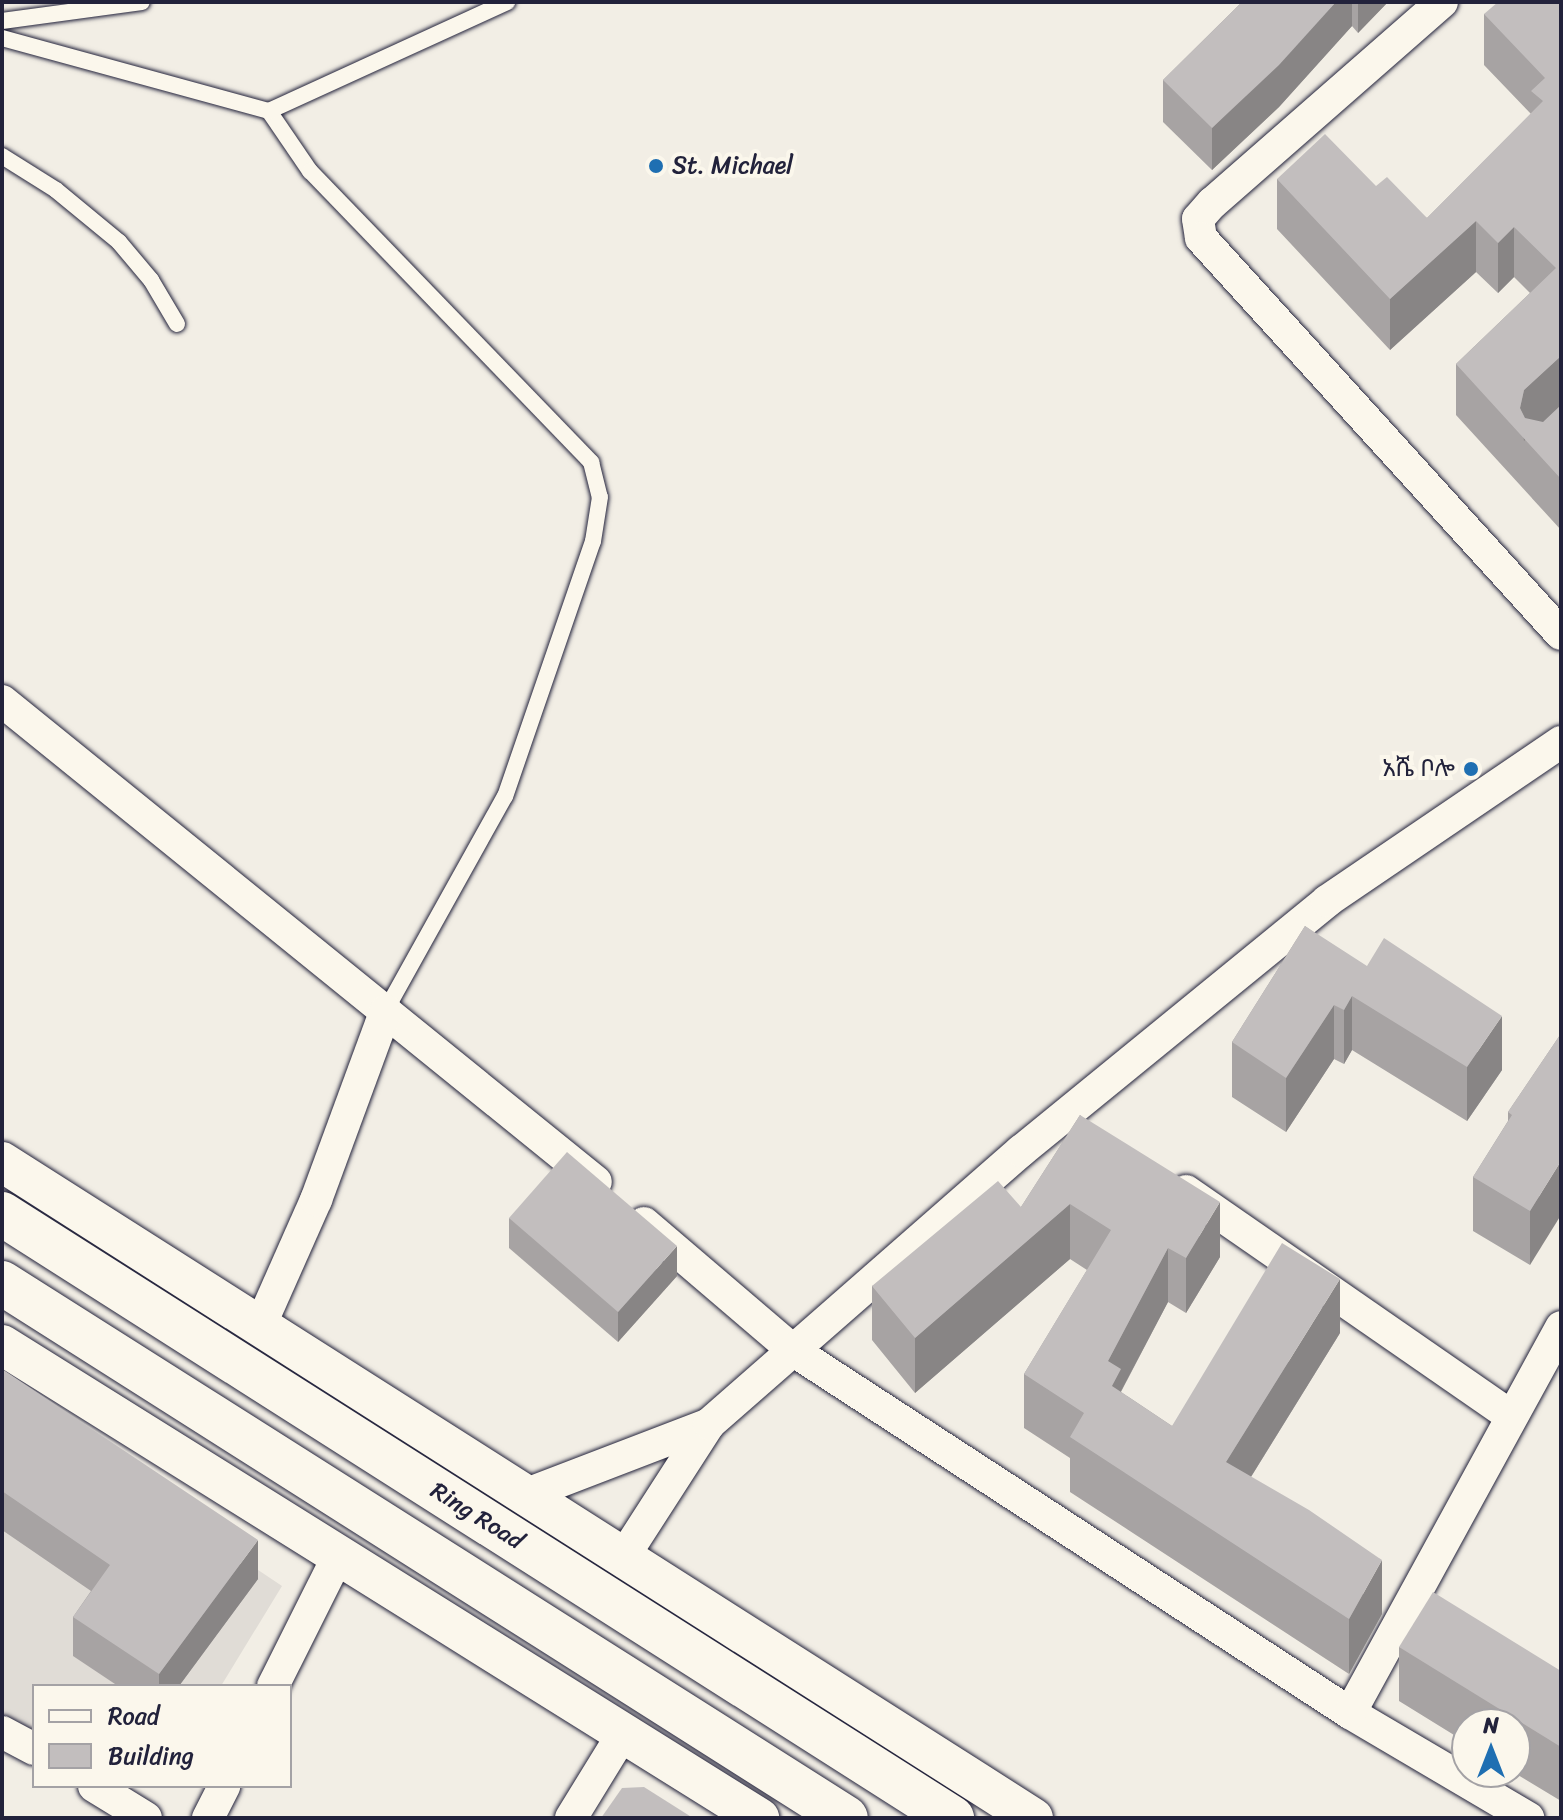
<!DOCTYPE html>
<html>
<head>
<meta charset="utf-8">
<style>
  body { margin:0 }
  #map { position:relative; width:1563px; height:1820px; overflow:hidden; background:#f2eee5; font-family:Sriracha,"Noto Sans Ethiopic",sans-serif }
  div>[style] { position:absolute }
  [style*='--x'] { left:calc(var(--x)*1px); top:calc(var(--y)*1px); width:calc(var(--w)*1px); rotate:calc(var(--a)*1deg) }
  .built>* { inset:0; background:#e0dcd6 }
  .roads { filter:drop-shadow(0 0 2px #22223b) drop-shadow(0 0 2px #22223b) }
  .service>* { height:16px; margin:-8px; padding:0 8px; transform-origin:8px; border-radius:8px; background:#fbf7ec }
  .minor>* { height:32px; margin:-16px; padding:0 16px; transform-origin:16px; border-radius:16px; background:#fbf7ec }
  .tertiary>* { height:40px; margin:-20px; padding:0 20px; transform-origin:20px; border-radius:20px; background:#fbf7ec }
  .trunk>* { height:44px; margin:-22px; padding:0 22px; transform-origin:22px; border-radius:22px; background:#fbf7ec }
  .wall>* { inset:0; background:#a7a3a3 }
  .shaded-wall>* { inset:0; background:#888585 }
  .building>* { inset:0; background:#c2bebe }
  .dots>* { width:22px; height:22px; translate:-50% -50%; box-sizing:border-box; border:4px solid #fbf7ec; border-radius:50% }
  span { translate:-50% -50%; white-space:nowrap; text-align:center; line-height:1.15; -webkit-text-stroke:8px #fbf7ec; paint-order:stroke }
  .poi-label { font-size:24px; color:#22223b }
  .left { translate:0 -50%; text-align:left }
  .right { translate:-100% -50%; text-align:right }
  .street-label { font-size:24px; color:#22223b }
  .frame { position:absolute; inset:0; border:4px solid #22223b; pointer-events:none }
  .legend { position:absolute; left:32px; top:1684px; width:260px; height:104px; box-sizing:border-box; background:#fbf7ec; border:2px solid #a4a2a5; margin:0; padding:10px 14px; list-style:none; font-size:24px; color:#22223b }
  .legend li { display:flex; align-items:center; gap:16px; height:40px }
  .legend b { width:40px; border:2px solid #a4a2a5 }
  .north { position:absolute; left:1451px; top:1708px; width:80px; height:80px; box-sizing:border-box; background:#fbf7ec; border:2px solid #a4a2a5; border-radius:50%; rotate:0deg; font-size:22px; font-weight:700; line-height:32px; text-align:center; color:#22223b }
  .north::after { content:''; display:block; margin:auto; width:28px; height:36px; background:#1f6fb2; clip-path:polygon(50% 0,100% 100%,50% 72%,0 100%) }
</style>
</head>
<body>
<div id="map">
  <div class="built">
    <i style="clip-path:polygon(2px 1399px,282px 1586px,221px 1686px,34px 1686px,34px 1734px,2px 1714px)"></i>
  </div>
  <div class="roads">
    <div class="service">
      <i style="--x:2;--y:21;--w:141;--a:-7.7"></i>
      <i style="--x:2;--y:38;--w:277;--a:15.3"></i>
      <i style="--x:269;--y:111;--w:73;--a:55.7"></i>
      <i style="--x:310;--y:171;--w:405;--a:46"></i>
      <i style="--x:591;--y:462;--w:36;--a:76"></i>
      <i style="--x:600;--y:497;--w:45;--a:99"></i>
      <i style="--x:593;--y:541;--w:270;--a:109"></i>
      <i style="--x:505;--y:796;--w:245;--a:119.1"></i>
      <i style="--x:269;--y:111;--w:262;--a:-24.6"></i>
      <i style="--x:2;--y:156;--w:64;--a:32.2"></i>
      <i style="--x:56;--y:190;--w:82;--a:39.5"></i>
      <i style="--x:119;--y:242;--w:50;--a:49.9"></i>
      <i style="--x:151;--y:280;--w:51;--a:59.4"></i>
    </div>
    <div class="minor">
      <i style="--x:1442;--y:2;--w:305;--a:138.8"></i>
      <i style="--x:1212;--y:203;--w:21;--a:131"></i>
      <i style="--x:1198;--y:219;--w:19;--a:81"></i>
      <i style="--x:1201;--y:238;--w:535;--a:47.73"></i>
      <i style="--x:2;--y:701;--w:764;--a:39"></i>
      <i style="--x:1186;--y:1191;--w:393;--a:34.7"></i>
      <i style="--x:644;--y:1223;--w:197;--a:40.5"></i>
      <i style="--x:794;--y:1351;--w:663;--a:33.07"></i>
      <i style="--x:1350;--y:1713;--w:207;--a:30.5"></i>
      <i style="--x:261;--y:1324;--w:136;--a:-66.1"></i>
      <i style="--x:316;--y:1200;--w:202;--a:-69.8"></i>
      <i style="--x:527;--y:1494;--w:195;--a:-21"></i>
      <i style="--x:624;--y:1556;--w:157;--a:-57.2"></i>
      <i style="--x:709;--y:1424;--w:415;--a:-41.2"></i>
      <i style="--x:1021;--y:1151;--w:395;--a:-39.2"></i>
      <i style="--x:1327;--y:901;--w:283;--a:-34.2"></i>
      <i style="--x:273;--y:1686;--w:148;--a:-63.4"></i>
      <i style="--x:1350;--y:1713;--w:440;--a:-61.3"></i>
      <i style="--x:2;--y:1732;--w:36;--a:28"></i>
      <i style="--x:94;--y:1786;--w:61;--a:31.6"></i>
      <i style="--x:208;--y:1818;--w:36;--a:-63"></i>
      <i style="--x:571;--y:1818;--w:101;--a:-58.4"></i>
    </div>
    <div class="tertiary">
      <i style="--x:2;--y:1162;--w:1222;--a:32.47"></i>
      <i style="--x:2;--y:1345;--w:893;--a:32"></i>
    </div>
    <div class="trunk">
      <i style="--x:2;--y:1214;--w:1126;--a:32.45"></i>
      <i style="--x:2;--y:1283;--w:999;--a:32.37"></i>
    </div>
  </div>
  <div class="wall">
    <i style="clip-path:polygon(1242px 2px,1388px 2px,1358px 33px,1352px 26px,1279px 107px,1212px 170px,1163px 122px,1163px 80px)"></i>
    <i style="clip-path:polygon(1561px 2px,1561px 530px,1456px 415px,1456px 364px,1530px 293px,1514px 277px,1498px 293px,1476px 272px,1390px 350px,1277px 229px,1277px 179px,1376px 186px,1427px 218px,1531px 114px,1484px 65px,1484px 14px)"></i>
    <i style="clip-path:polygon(1305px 926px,1502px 1070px,1467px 1121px,1352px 1050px,1344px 1064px,1334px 1059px,1286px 1132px,1232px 1097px,1232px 1042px)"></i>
    <i style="clip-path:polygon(1560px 1035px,1530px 1265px,1473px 1231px,1473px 1177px,1508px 1121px,1508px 1112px)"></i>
    <i style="clip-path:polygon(1080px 1115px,1220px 1257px,1186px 1313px,1168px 1302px,1121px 1392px,1172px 1426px,1340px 1333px,1251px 1477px,1382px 1614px,1349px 1674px,1070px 1492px,1070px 1458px,1024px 1428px,1024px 1374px,1087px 1270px,1070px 1259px,915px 1393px,872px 1340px,872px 1286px,1021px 1207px)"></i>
    <i style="clip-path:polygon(509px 1218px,677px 1276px,618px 1342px,509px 1248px)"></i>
    <i style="clip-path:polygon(2px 1369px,258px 1579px,179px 1686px,118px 1686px,73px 1656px,73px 1617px,91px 1591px,2px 1530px)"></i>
    <i style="clip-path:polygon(1399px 1647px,1561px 1671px,1561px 1801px,1513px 1772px,1515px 1772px,1515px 1724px,1467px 1724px,1467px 1743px,1399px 1701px)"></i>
  </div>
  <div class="shaded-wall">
    <i style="clip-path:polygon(1336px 2px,1352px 2px,1352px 26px,1279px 107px,1212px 170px,1212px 128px)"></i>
    <i style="clip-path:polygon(1358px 2px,1388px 2px,1358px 33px)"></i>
    <i style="clip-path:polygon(1476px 221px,1476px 272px,1390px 350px,1390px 299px)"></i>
    <i style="clip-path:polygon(1514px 227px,1514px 277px,1498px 293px,1498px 243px)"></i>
    <i style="clip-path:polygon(1561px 356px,1561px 407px,1524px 441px,1520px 408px,1524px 390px)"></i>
    <i style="clip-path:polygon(1352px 996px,1352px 1050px,1344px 1064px,1344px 1010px)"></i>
    <i style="clip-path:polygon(1334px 1005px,1334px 1059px,1286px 1132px,1286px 1078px)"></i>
    <i style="clip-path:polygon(1502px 1016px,1502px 1070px,1467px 1121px,1467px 1067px)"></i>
    <i style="clip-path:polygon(1561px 1161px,1561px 1215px,1530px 1265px,1530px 1211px)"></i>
    <i style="clip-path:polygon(1220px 1202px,1220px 1257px,1186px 1313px,1186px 1258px)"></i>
    <i style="clip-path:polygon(1070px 1204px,1070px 1259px,915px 1393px,915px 1338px)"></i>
    <i style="clip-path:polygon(677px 1246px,677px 1276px,618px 1342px,618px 1312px)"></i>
    <i style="clip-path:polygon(1168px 1248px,1168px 1302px,1121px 1391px,1121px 1424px,1112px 1440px,1108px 1361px)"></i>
    <i style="clip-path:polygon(1340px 1279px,1340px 1333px,1226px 1517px,1226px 1462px)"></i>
    <i style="clip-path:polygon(258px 1540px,258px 1579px,179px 1686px,159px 1686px,159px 1674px)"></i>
    <i style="clip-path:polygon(1382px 1560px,1382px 1614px,1349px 1674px,1349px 1619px)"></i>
  </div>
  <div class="building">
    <i style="clip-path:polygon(1242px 2px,1336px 2px,1279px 65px,1212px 128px,1163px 80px)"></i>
    <i style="clip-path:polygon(1498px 2px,1561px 2px,1561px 356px,1524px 390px,1520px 408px,1525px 418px,1543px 422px,1561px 405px,1561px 479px,1456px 364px,1556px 268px,1514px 227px,1498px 243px,1476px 221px,1390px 299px,1277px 179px,1325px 134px,1376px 186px,1387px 177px,1427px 218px,1543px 101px,1531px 91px,1545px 78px,1484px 14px)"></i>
    <i style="clip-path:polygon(1305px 926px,1367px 966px,1384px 938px,1502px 1016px,1467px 1067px,1352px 996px,1344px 1010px,1334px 1005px,1286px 1078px,1232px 1042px)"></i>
    <i style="clip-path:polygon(1560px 1035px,1561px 1036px,1561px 1161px,1530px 1211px,1473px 1177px,1512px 1115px,1508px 1112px)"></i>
    <i style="clip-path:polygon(1080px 1115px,1220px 1202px,1186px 1258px,1168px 1248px,1108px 1361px,1121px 1369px,1112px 1386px,1172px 1426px,1282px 1243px,1340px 1279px,1226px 1462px,1309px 1510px,1382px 1560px,1349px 1619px,1070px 1437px,1084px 1413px,1024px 1374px,1111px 1230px,1070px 1204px,915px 1338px,872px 1286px,998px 1181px,1021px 1207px)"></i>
    <i style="clip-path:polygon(567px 1152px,677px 1246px,618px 1312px,509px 1218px)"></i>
    <i style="clip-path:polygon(2px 1369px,258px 1540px,159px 1674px,73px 1617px,110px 1565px,2px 1491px)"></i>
    <i style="clip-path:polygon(1433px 1592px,1561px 1671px,1561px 1747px,1399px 1647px)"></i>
    <i style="clip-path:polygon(644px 1787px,693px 1818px,601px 1818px,622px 1788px)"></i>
  </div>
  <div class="dots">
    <i style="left:656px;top:166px;background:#1f6fb2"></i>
    <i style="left:1471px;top:769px;background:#1f6fb2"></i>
  </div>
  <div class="poi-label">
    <span class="left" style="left:672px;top:166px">St. Michael</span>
    <span class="right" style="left:1455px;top:769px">አሼ ቦሎ</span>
  </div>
  <div class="street-label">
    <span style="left:477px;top:1516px;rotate:32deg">Ring Road</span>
  </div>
  <div class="frame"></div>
  <ul class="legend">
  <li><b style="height:10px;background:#fbf7ec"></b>Road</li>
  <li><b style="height:22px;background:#c2bebe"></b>Building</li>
  </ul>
  <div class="north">N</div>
</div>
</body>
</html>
